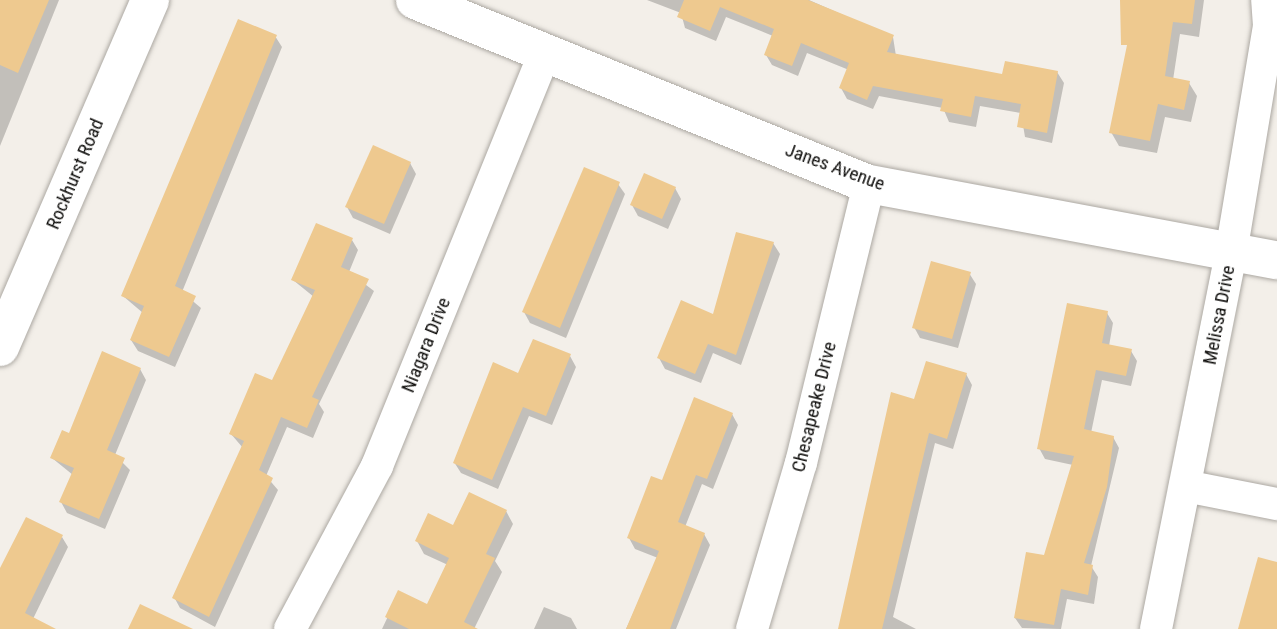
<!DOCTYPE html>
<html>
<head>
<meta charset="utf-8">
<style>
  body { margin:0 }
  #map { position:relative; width:1277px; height:629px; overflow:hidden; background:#f3efe9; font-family:"Roboto Condensed",sans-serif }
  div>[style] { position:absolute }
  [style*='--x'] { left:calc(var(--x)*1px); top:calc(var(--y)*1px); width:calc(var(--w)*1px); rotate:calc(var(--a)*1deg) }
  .shadow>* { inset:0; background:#0003 }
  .building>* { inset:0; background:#eec98f }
  .roads { filter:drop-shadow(0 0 2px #aca8a2) drop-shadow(0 0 2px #aca8a2) }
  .street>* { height:32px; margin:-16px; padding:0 16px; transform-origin:16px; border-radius:16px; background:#fff }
  .secondary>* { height:38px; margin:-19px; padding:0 19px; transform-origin:19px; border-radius:19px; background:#fff }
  span { translate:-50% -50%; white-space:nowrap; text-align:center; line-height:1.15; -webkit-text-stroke:5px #fff; paint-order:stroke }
  .street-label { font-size:19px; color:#0f0e0c }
</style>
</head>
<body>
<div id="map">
  <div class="shadow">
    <i style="clip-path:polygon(0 0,59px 0,0 146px)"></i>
    <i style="clip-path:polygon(647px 0,809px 0,893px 37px,896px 56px,1004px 76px,1057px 72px,1064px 83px,1052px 143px,1025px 137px,1021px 113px,980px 106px,976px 127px,949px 122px,943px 108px,879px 96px,873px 109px,847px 99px,841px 88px,849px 70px,807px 53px,798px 76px,772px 65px,766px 55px,773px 36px,726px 17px,716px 41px,685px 28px,681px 13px)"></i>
    <i style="clip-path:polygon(1129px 0,1204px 0,1199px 37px,1180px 34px,1173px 80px,1189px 83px,1197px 96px,1191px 122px,1165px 117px,1157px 153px,1119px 146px,1111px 132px,1127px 52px)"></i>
    <i style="clip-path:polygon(275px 36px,282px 47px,182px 292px,201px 308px,175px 367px,138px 351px,131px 340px,143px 313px,123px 296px)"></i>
    <i style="clip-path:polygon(410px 163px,416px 174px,390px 234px,353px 218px,347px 207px)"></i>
    <i style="clip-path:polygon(618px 184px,625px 194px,566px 338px,530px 323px,524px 312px)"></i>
    <i style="clip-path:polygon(675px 188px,681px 199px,668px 229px,638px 216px,632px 205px)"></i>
    <i style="clip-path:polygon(352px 240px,358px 250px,349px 272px,374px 291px,319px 404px,324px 412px,313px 438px,287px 427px,266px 476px,278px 490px,215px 627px,180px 608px,174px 597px,243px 448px,231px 434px,273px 383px,314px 297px,293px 280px)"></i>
    <i style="clip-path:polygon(773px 243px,780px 254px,741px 365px,713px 353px,701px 383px,665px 369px,659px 358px,715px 316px)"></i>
    <i style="clip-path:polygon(969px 273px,976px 284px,958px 348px,920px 338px,914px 327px)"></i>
    <i style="clip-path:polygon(1107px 313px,1113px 323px,1109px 346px,1131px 351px,1137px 361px,1131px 386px,1102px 380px,1091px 433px,1113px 437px,1119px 448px,1091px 566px,1098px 577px,1094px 604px,1067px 599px,1061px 629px,1022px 628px,1015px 618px,1045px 557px,1073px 465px,1045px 459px,1039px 448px)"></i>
    <i style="clip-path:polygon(570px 356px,576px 367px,552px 425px,529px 416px,498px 489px,461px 473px,454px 462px)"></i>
    <i style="clip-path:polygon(140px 369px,146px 380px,115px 455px,130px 470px,105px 529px,67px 513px,61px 502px,73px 475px,52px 458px)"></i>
    <i style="clip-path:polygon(966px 374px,972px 385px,953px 449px,935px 443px,893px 617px,916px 629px,840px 629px,892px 394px,916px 401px)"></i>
    <i style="clip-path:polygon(732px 414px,738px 425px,713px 489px,702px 484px,685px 527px,704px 534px,710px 545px,676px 629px,626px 629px,658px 558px,635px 549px,629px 538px,663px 482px)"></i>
    <i style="clip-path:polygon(506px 511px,513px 524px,495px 561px,502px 572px,474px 629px,382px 629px,399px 593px,428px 607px,448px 565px,424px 554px,417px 541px)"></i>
    <i style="clip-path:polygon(62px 537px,68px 547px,32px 621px,36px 629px,0 629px,0 589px)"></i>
    <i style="clip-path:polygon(544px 607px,571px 618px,577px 629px,534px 629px)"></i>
  </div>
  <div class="building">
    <i style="clip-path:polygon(0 0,49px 0,18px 73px,0 65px)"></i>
    <i style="clip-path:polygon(684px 0,808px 0,894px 35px,887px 52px,1002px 74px,1005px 61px,1058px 71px,1047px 133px,1017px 127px,1021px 104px,975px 96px,971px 117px,940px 111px,943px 99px,873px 86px,867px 100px,839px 88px,849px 63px,801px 43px,792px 66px,764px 55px,774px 29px,720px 7px,710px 31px,677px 17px)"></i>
    <i style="clip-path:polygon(1120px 0,1195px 0,1192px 24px,1173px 22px,1165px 76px,1190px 81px,1184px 110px,1158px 104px,1150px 141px,1109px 133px,1127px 45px,1121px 45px)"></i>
    <i style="clip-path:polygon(238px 19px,277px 35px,175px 286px,196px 296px,169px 357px,130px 340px,144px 306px,121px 296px)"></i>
    <i style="clip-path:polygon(373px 145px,411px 162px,384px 224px,345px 207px)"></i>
    <i style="clip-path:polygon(584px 167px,620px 182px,560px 328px,522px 312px)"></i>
    <i style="clip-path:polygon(644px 173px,676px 187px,662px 219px,630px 205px)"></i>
    <i style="clip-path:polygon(316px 223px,353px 238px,341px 267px,369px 279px,312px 397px,319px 400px,307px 428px,281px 417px,259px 470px,273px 478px,209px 617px,172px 598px,244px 441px,229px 434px,255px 373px,272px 380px,315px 290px,291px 280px)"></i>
    <i style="clip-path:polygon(736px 232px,774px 242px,736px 355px,708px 344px,695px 374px,657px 358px,681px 300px,713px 314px)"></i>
    <i style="clip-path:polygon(931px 261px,971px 272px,952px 339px,912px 328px)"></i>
    <i style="clip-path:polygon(1067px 303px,1108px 311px,1102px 343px,1132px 349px,1126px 376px,1096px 370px,1084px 429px,1114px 436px,1107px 487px,1084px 563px,1093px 565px,1088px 595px,1061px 589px,1054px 625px,1014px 618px,1026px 552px,1044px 555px,1074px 456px,1037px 449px)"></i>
    <i style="clip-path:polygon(533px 339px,571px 354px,546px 416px,523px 407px,492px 480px,453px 463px,493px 362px,518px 373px)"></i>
    <i style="clip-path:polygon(102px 351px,141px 368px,107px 450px,125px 458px,99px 519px,59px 502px,74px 468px,50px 458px,62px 430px,69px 433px)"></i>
    <i style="clip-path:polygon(926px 361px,967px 373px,947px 439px,929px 433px,882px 629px,838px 629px,891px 392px,914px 399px)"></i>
    <i style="clip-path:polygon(694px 397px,733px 413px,707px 479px,696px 475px,678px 522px,705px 533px,670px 629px,626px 629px,659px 551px,627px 538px,651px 476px,662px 480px)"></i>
    <i style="clip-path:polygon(469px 492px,507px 510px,486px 554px,495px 558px,464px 622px,478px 629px,409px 629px,385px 617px,398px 590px,427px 604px,449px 558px,415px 541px,428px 513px,453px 525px)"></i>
    <i style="clip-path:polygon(26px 517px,63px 535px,25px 613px,56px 629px,0 629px,0 568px)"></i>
    <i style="clip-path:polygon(1258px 557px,1277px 562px,1277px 629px,1238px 629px)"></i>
    <i style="clip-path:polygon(140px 604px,193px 629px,128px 629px)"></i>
  </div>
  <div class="roads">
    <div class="street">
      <i style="--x:1185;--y:486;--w:94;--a:11.1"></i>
      <i style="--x:290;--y:629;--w:185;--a:-61.9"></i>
      <i style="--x:377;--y:466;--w:445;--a:-67.9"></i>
      <i style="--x:752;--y:629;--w:173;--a:-73.6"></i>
      <i style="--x:801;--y:463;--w:287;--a:-76.3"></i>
      <i style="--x:1156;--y:629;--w:383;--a:-78.7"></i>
      <i style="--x:1231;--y:253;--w:230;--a:-80.5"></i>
      <i style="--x:1269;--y:26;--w:26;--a:-94"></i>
    </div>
    <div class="secondary">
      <i style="--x:415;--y:0;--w:490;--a:22.1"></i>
      <i style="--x:869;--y:184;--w:415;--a:10.6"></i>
      <i style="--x:0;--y:347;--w:378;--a:-66.6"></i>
    </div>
  </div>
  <div class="street-label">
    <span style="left:835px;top:167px;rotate:20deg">Janes Avenue</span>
    <span style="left:75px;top:174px;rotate:-67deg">Rockhurst Road</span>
    <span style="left:1219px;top:315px;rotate:-79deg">Melissa Drive</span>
    <span style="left:426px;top:345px;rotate:-68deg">Niagara Drive</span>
    <span style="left:814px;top:407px;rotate:-76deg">Chesapeake Drive</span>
  </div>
</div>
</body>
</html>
